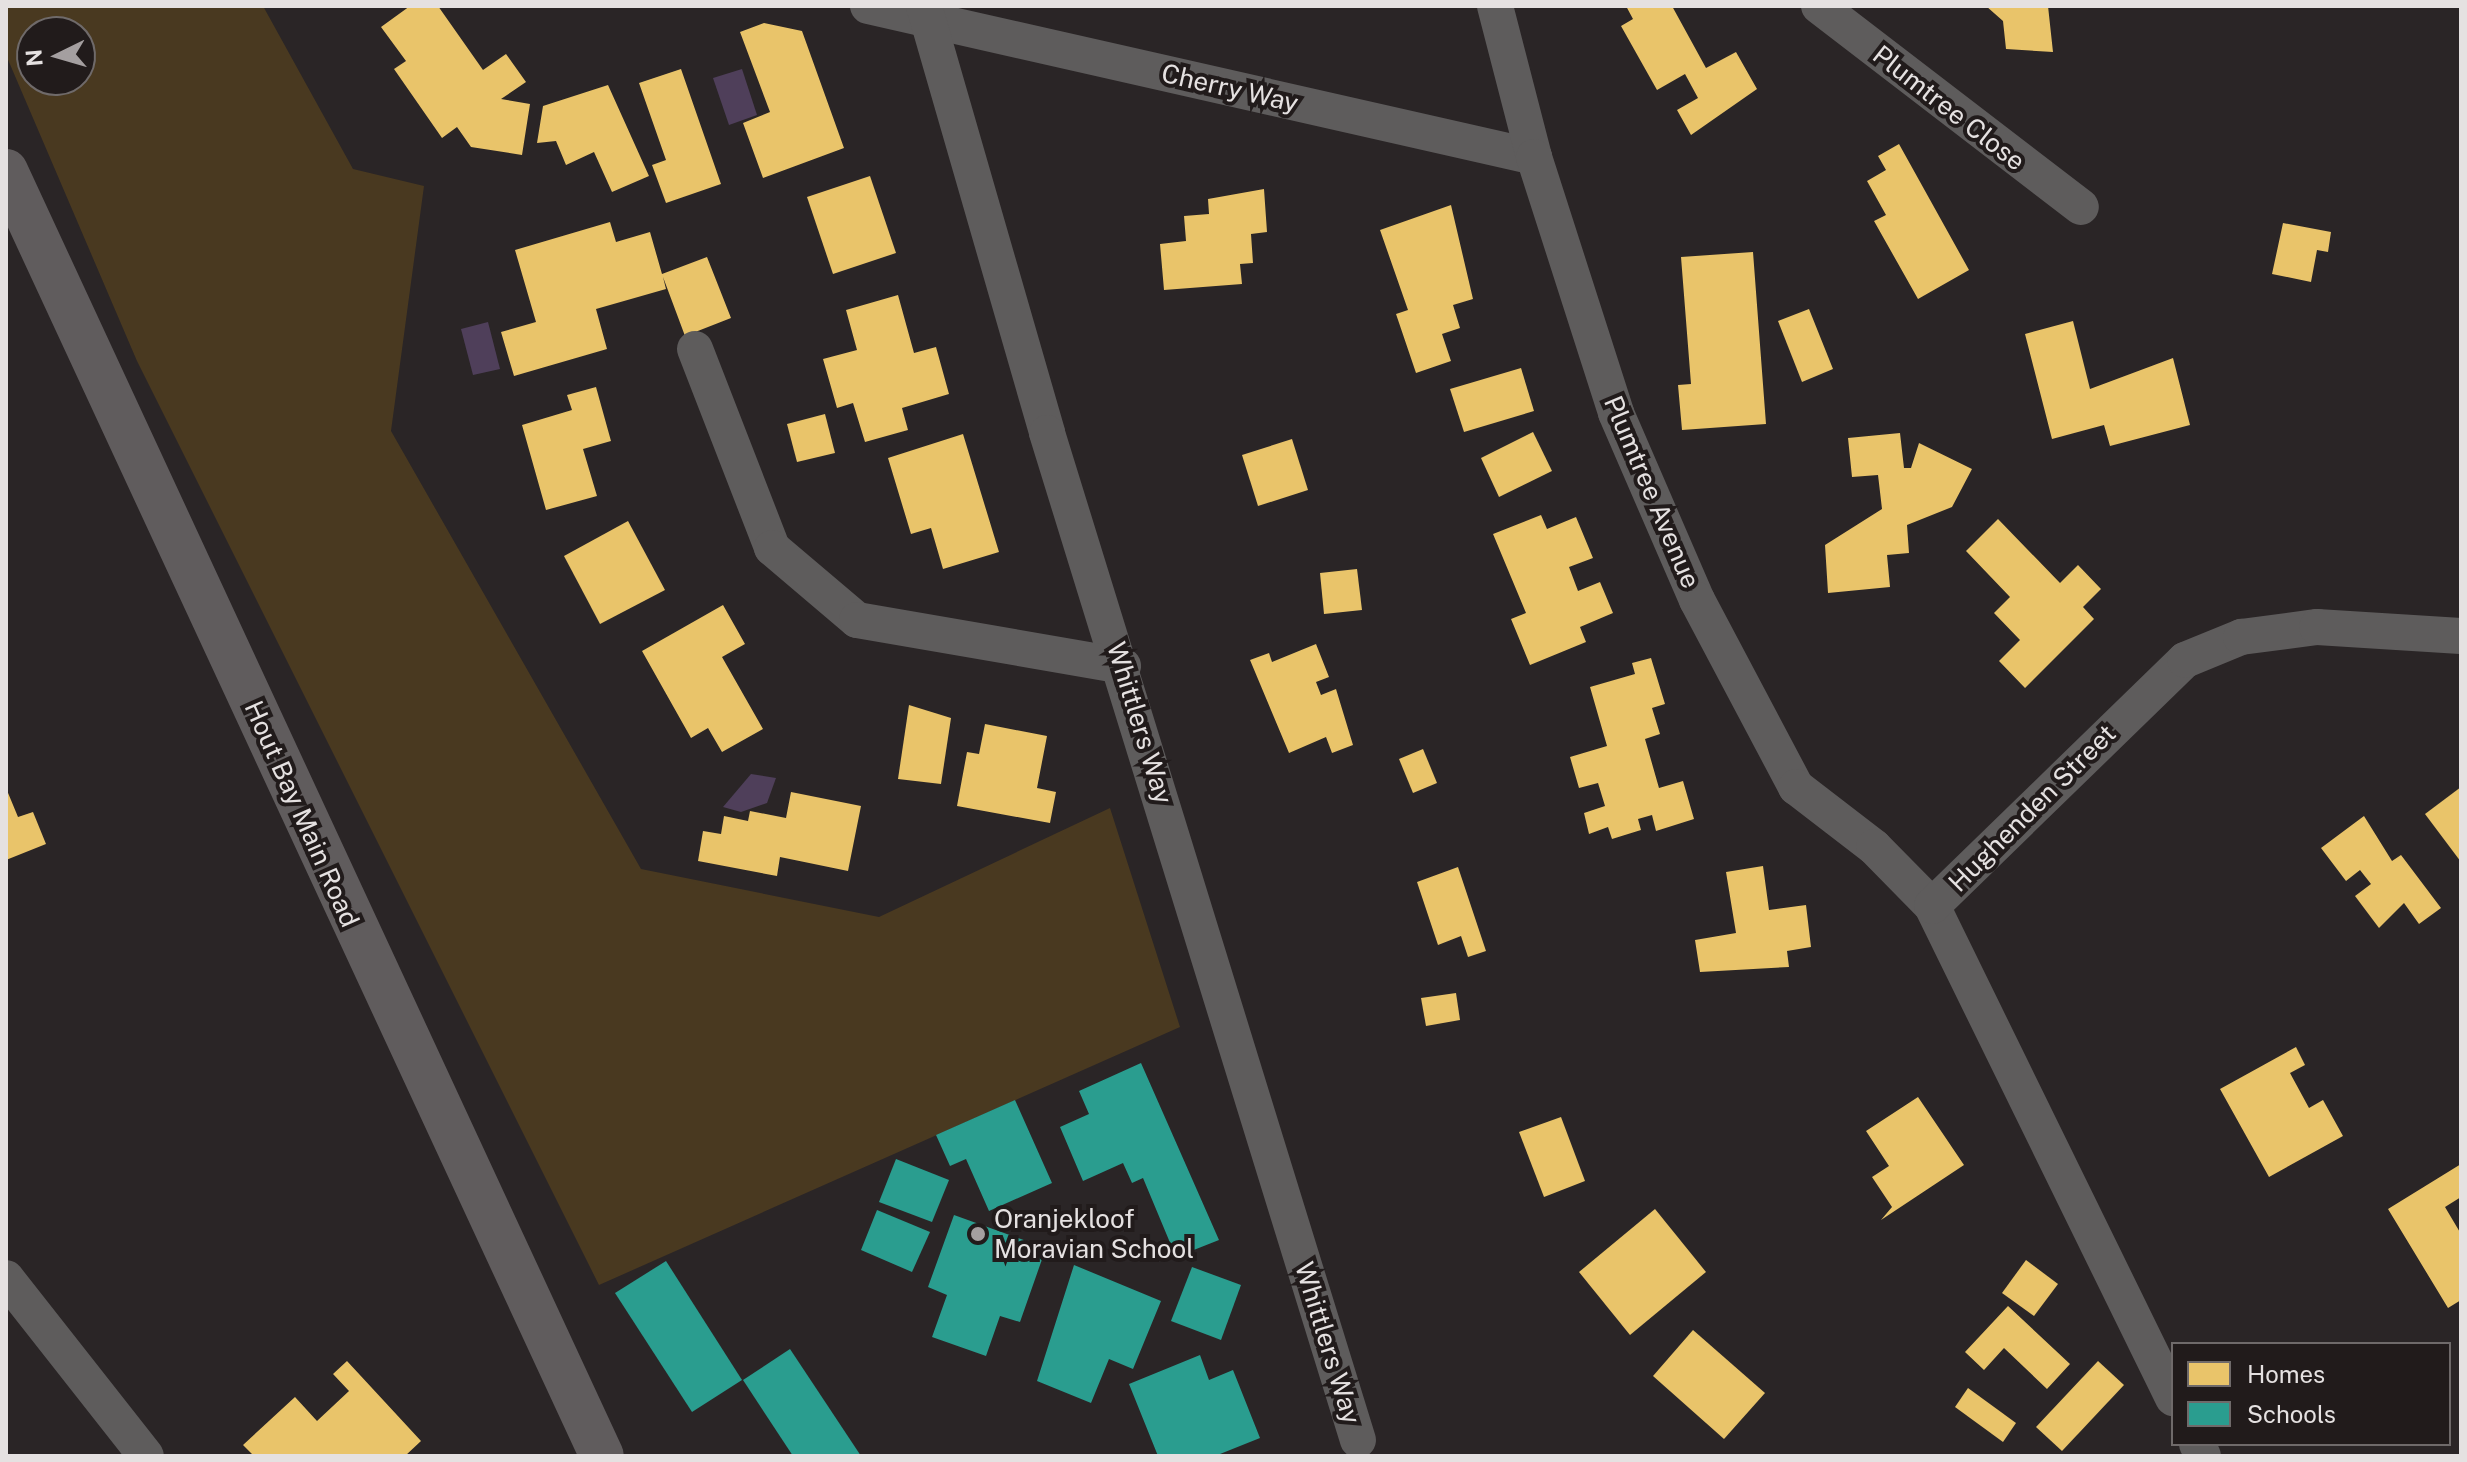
<!DOCTYPE html>
<html>
<head>
<meta charset="utf-8">
<style>
  body { margin:0 }
  #map { position:relative; width:2467px; height:1462px; overflow:hidden; background:#2a2526; font-family:"Public Sans",sans-serif }
  div>[style] { position:absolute }
  [style*='--x'] { left:calc(var(--x)*1px); top:calc(var(--y)*1px); width:calc(var(--w)*1px); rotate:calc(var(--a)*1deg) }
  .green>* { inset:0; background:#493920 }
  .water>* { inset:0; background:#4f3f5a }
  .homes>* { inset:0; background:#e9c46a }
  .schools>* { inset:0; background:#2a9d8f }
  .minor>* { height:36px; margin:-18px; padding:0 18px; transform-origin:18px; border-radius:18px; background:#5e5c5c }
  .primary>* { height:44px; margin:-22px; padding:0 22px; transform-origin:22px; border-radius:22px; background:#605c5d }
  .dots>* { width:22px; height:22px; translate:-50% -50%; box-sizing:border-box; border:4px solid #211b1b; border-radius:50% }
  span { translate:-50% -50%; white-space:nowrap; text-align:center; line-height:1.15; -webkit-text-stroke:8px #211b1b; paint-order:stroke }
  .street-label { font-size:26px; color:#e5e1e1 }
  .poi-label { font-size:26px; color:#e5e1e1 }
  .left { translate:0 -50%; text-align:left }
  .frame { position:absolute; inset:0; border:8px solid #e5e1e1; pointer-events:none }
  .legend { position:absolute; left:2171px; top:1342px; width:280px; height:104px; box-sizing:border-box; background:#211b1b; border:2px solid #6f6a6a; margin:0; padding:10px 14px; list-style:none; font-size:24px; color:#e5e1e1 }
  .legend li { display:flex; align-items:center; gap:16px; height:40px }
  .legend b { width:40px; border:2px solid #6f6a6a }
  .north { position:absolute; left:16px; top:16px; width:80px; height:80px; box-sizing:border-box; background:#211b1b; border:2px solid #6f6a6a; border-radius:50%; rotate:265deg; font-size:22px; font-weight:700; line-height:32px; text-align:center; color:#e5e1e1 }
  .north::after { content:''; display:block; margin:auto; width:28px; height:36px; background:#a49fa0; clip-path:polygon(50% 0,100% 100%,50% 72%,0 100%) }
</style>
</head>
<body>
<div id="map">
  <div class="green">
    <i style="clip-path:polygon(evenodd,6px 6px,263px 6px,353px 169px,424px 186px,391px 431px,641px 869px,879px 917px,1110px 808px,1180px 1027px,599px 1285px,137px 361px,6px 55px,6px 6px,32px 32px,80px 32px,80px 80px,32px 80px,32px 32px)"></i>
  </div>
  <div class="water">
    <i style="clip-path:polygon(742px 69px,757px 115px,729px 125px,713px 78px)"></i>
    <i style="clip-path:polygon(488px 322px,500px 369px,473px 375px,461px 329px)"></i>
    <i style="clip-path:polygon(751px 774px,776px 778px,767px 803px,741px 812px,723px 807px)"></i>
  </div>
  <div class="homes">
    <i style="clip-path:polygon(410px 6px,438px 6px,483px 70px,506px 54px,526px 82px,501px 99px,530px 104px,522px 155px,471px 147px,457px 127px,442px 138px,394px 69px,406px 61px,381px 27px)"></i>
    <i style="clip-path:polygon(1626px 6px,1672px 6px,1706px 68px,1736px 52px,1757px 89px,1691px 135px,1677px 110px,1698px 98px,1685px 74px,1657px 90px,1621px 26px,1633px 19px)"></i>
    <i style="clip-path:polygon(1986px 6px,2048px 6px,2053px 52px,2006px 49px,2003px 21px)"></i>
    <i style="clip-path:polygon(764px 23px,802px 31px,844px 148px,763px 178px,743px 123px,770px 112px,740px 32px)"></i>
    <i style="clip-path:polygon(681px 69px,721px 184px,666px 203px,652px 165px,666px 160px,639px 83px)"></i>
    <i style="clip-path:polygon(608px 85px,649px 176px,612px 192px,594px 152px,566px 165px,556px 141px,537px 143px,543px 106px)"></i>
    <i style="clip-path:polygon(1899px 144px,1969px 270px,1918px 299px,1874px 221px,1886px 215px,1867px 181px,1886px 170px,1878px 156px)"></i>
    <i style="clip-path:polygon(870px 176px,896px 253px,833px 274px,807px 197px)"></i>
    <i style="clip-path:polygon(1264px 189px,1267px 232px,1251px 234px,1253px 263px,1240px 264px,1242px 284px,1164px 290px,1160px 244px,1186px 241px,1184px 216px,1209px 214px,1208px 199px)"></i>
    <i style="clip-path:polygon(1451px 205px,1473px 299px,1453px 305px,1460px 328px,1442px 334px,1451px 361px,1416px 373px,1396px 314px,1408px 310px,1380px 230px)"></i>
    <i style="clip-path:polygon(610px 222px,616px 242px,650px 232px,662px 274px,707px 257px,731px 318px,685px 336px,663px 277px,666px 289px,596px 309px,607px 349px,514px 376px,501px 332px,536px 322px,515px 250px)"></i>
    <i style="clip-path:polygon(2283px 223px,2331px 232px,2328px 252px,2317px 250px,2311px 282px,2272px 274px)"></i>
    <i style="clip-path:polygon(1753px 252px,1766px 424px,1682px 430px,1678px 385px,1691px 384px,1681px 257px)"></i>
    <i style="clip-path:polygon(898px 295px,914px 353px,936px 347px,949px 394px,902px 408px,908px 430px,865px 442px,853px 403px,837px 408px,823px 359px,857px 350px,846px 310px)"></i>
    <i style="clip-path:polygon(1809px 309px,1833px 369px,1802px 382px,1778px 321px)"></i>
    <i style="clip-path:polygon(2073px 321px,2090px 389px,2173px 358px,2190px 425px,2110px 446px,2104px 425px,2052px 439px,2025px 334px)"></i>
    <i style="clip-path:polygon(1521px 368px,1534px 411px,1464px 432px,1450px 389px)"></i>
    <i style="clip-path:polygon(596px 387px,611px 441px,583px 449px,597px 496px,546px 510px,522px 425px,572px 410px,567px 395px)"></i>
    <i style="clip-path:polygon(825px 414px,835px 453px,797px 462px,787px 424px)"></i>
    <i style="clip-path:polygon(1533px 432px,1552px 471px,1499px 497px,1481px 458px)"></i>
    <i style="clip-path:polygon(1900px 433px,1904px 468px,1911px 468px,1919px 443px,1972px 469px,1952px 507px,1907px 525px,1909px 553px,1887px 555px,1890px 587px,1828px 593px,1825px 545px,1882px 509px,1878px 475px,1852px 477px,1848px 438px)"></i>
    <i style="clip-path:polygon(963px 434px,999px 552px,943px 569px,931px 528px,911px 534px,888px 458px)"></i>
    <i style="clip-path:polygon(1292px 439px,1308px 490px,1258px 506px,1242px 455px)"></i>
    <i style="clip-path:polygon(1541px 515px,1547px 529px,1576px 517px,1593px 558px,1569px 567px,1578px 591px,1600px 582px,1613px 613px,1580px 627px,1586px 642px,1530px 665px,1511px 619px,1526px 613px,1493px 534px)"></i>
    <i style="clip-path:polygon(1998px 519px,2060px 583px,2078px 565px,2101px 589px,2083px 607px,2094px 619px,2025px 688px,1999px 661px,2020px 640px,1994px 613px,2010px 597px,1966px 551px)"></i>
    <i style="clip-path:polygon(628px 521px,665px 590px,600px 624px,564px 556px)"></i>
    <i style="clip-path:polygon(1357px 569px,1362px 610px,1324px 614px,1320px 573px)"></i>
    <i style="clip-path:polygon(723px 605px,745px 644px,722px 657px,763px 729px,722px 752px,708px 728px,691px 738px,642px 651px)"></i>
    <i style="clip-path:polygon(1316px 644px,1329px 677px,1316px 682px,1321px 695px,1336px 689px,1353px 745px,1332px 753px,1326px 737px,1289px 753px,1250px 660px,1269px 653px,1272px 662px)"></i>
    <i style="clip-path:polygon(1651px 658px,1665px 704px,1652px 708px,1660px 734px,1645px 739px,1659px 788px,1683px 781px,1694px 819px,1656px 831px,1652px 815px,1638px 819px,1641px 830px,1612px 839px,1608px 827px,1589px 834px,1584px 813px,1605px 806px,1598px 783px,1579px 788px,1570px 757px,1607px 746px,1590px 687px,1635px 674px,1632px 663px)"></i>
    <i style="clip-path:polygon(909px 705px,951px 718px,941px 784px,898px 779px)"></i>
    <i style="clip-path:polygon(985px 724px,1047px 736px,1037px 788px,1056px 792px,1050px 823px,957px 806px,967px 752px,979px 754px)"></i>
    <i style="clip-path:polygon(1423px 749px,1437px 783px,1413px 793px,1399px 759px)"></i>
    <i style="clip-path:polygon(2461px 787px,2461px 862px,2425px 814px)"></i>
    <i style="clip-path:polygon(6px 788px,18px 817px,33px 812px,46px 844px,6px 860px)"></i>
    <i style="clip-path:polygon(791px 792px,861px 806px,848px 871px,780px 857px,777px 876px,698px 861px,703px 831px,721px 834px,724px 816px,748px 821px,750px 811px,786px 818px)"></i>
    <i style="clip-path:polygon(2364px 816px,2392px 861px,2401px 855px,2441px 908px,2419px 924px,2404px 903px,2379px 928px,2355px 896px,2371px 884px,2360px 870px,2346px 881px,2321px 848px)"></i>
    <i style="clip-path:polygon(1763px 866px,1769px 910px,1806px 905px,1811px 947px,1787px 951px,1789px 967px,1700px 972px,1695px 940px,1736px 933px,1726px 872px)"></i>
    <i style="clip-path:polygon(1458px 867px,1486px 951px,1468px 957px,1461px 936px,1438px 945px,1417px 882px)"></i>
    <i style="clip-path:polygon(1456px 993px,1460px 1020px,1426px 1026px,1421px 998px)"></i>
    <i style="clip-path:polygon(2296px 1047px,2305px 1065px,2290px 1073px,2309px 1108px,2323px 1100px,2343px 1136px,2269px 1177px,2220px 1089px)"></i>
    <i style="clip-path:polygon(1918px 1097px,1964px 1165px,1881px 1220px,1892px 1207px,1872px 1177px,1889px 1166px,1866px 1131px)"></i>
    <i style="clip-path:polygon(1561px 1117px,1585px 1181px,1544px 1197px,1519px 1132px)"></i>
    <i style="clip-path:polygon(2461px 1164px,2461px 1197px,2445px 1207px,2461px 1234px,2461px 1300px,2448px 1308px,2388px 1209px)"></i>
    <i style="clip-path:polygon(1655px 1209px,1706px 1272px,1630px 1335px,1579px 1272px)"></i>
    <i style="clip-path:polygon(2026px 1260px,2058px 1284px,2034px 1316px,2002px 1293px)"></i>
    <i style="clip-path:polygon(2008px 1306px,2070px 1364px,2047px 1389px,2004px 1348px,1984px 1370px,1965px 1352px)"></i>
    <i style="clip-path:polygon(1693px 1330px,1765px 1393px,1724px 1439px,1653px 1376px)"></i>
    <i style="clip-path:polygon(347px 1361px,421px 1441px,405px 1456px,254px 1456px,243px 1445px,295px 1397px,317px 1421px,349px 1391px,333px 1374px)"></i>
    <i style="clip-path:polygon(2098px 1361px,2124px 1385px,2062px 1451px,2036px 1427px)"></i>
    <i style="clip-path:polygon(1968px 1388px,2016px 1423px,2003px 1442px,1955px 1407px)"></i>
  </div>
  <div class="schools">
    <i style="clip-path:polygon(1141px 1063px,1219px 1240px,1176px 1257px,1143px 1178px,1132px 1183px,1123px 1163px,1083px 1181px,1060px 1127px,1089px 1114px,1079px 1091px)"></i>
    <i style="clip-path:polygon(1015px 1100px,1052px 1183px,989px 1211px,966px 1159px,950px 1166px,936px 1135px)"></i>
    <i style="clip-path:polygon(896px 1159px,949px 1180px,932px 1222px,879px 1202px)"></i>
    <i style="clip-path:polygon(877px 1210px,930px 1232px,912px 1272px,861px 1250px)"></i>
    <i style="clip-path:polygon(954px 1215px,1046px 1248px,1020px 1322px,1000px 1316px,986px 1356px,932px 1337px,947px 1295px,928px 1287px)"></i>
    <i style="clip-path:polygon(666px 1261px,742px 1380px,692px 1412px,615px 1293px)"></i>
    <i style="clip-path:polygon(1074px 1265px,1161px 1301px,1133px 1369px,1109px 1359px,1091px 1403px,1037px 1381px)"></i>
    <i style="clip-path:polygon(1192px 1267px,1241px 1285px,1221px 1340px,1171px 1321px)"></i>
    <i style="clip-path:polygon(790px 1349px,861px 1456px,793px 1456px,743px 1380px)"></i>
    <i style="clip-path:polygon(1200px 1355px,1209px 1380px,1233px 1370px,1260px 1438px,1215px 1456px,1158px 1456px,1129px 1384px)"></i>
  </div>
  <div class="minor">
    <i style="--x:868;--y:6;--w:683;--a:12.77"></i>
    <i style="--x:924;--y:6;--w:444;--a:73.9"></i>
    <i style="--x:1047;--y:433;--w:1054;--a:72.84"></i>
    <i style="--x:1495;--y:6;--w:156;--a:75.5"></i>
    <i style="--x:1534;--y:157;--w:269;--a:72.2"></i>
    <i style="--x:1616;--y:413;--w:204;--a:66.6"></i>
    <i style="--x:1697;--y:600;--w:212;--a:62.1"></i>
    <i style="--x:1796;--y:787;--w:98;--a:37.6"></i>
    <i style="--x:1874;--y:847;--w:83;--a:45.5"></i>
    <i style="--x:1932;--y:906;--w:548;--a:63.9"></i>
    <i style="--x:1819;--y:6;--w:330;--a:37.5"></i>
    <i style="--x:695;--y:349;--w:213;--a:68.8"></i>
    <i style="--x:772;--y:548;--w:111;--a:40.3"></i>
    <i style="--x:857;--y:620;--w:270;--a:9.8"></i>
    <i style="--x:1932;--y:906;--w:353;--a:-44.2"></i>
    <i style="--x:2185;--y:660;--w:61;--a:-22.3"></i>
    <i style="--x:2241;--y:637;--w:77;--a:-7.5"></i>
    <i style="--x:2317;--y:627;--w:144;--a:3.6"></i>
    <i style="--x:6;--y:1278;--w:226;--a:51.8"></i>
    <i style="--x:2197;--y:1444;--w:13;--a:63"></i>
  </div>
  <div class="primary">
    <i style="--x:6;--y:171;--w:1416;--a:65.12"></i>
  </div>
  <div class="dots">
    <i style="left:978px;top:1234px;background:#a49fa0"></i>
  </div>
  <div class="street-label">
    <span style="left:1230px;top:88px;rotate:13deg">Cherry Way</span>
    <span style="left:1949px;top:108px;rotate:38deg">Plumtree Close</span>
    <span style="left:1652px;top:492px;rotate:67deg">Plumtree Avenue</span>
    <span style="left:1140px;top:723px;rotate:73deg">Whittlers Way</span>
    <span style="left:2032px;top:808px;rotate:-45deg">Hughenden Street</span>
    <span style="left:302px;top:814px;rotate:66deg">Hout Bay Main Road</span>
    <span style="left:1328px;top:1343px;rotate:73deg">Whittlers Way</span>
  </div>
  <div class="poi-label">
    <span class="left" style="left:994px;top:1234px">Oranjekloof<br>Moravian School</span>
  </div>
  <div class="frame"></div>
  <ul class="legend">
  <li><b style="height:22px;background:#e9c46a"></b>Homes</li>
  <li><b style="height:22px;background:#2a9d8f"></b>Schools</li>
  </ul>
  <div class="north">N</div>
</div>
</body>
</html>
